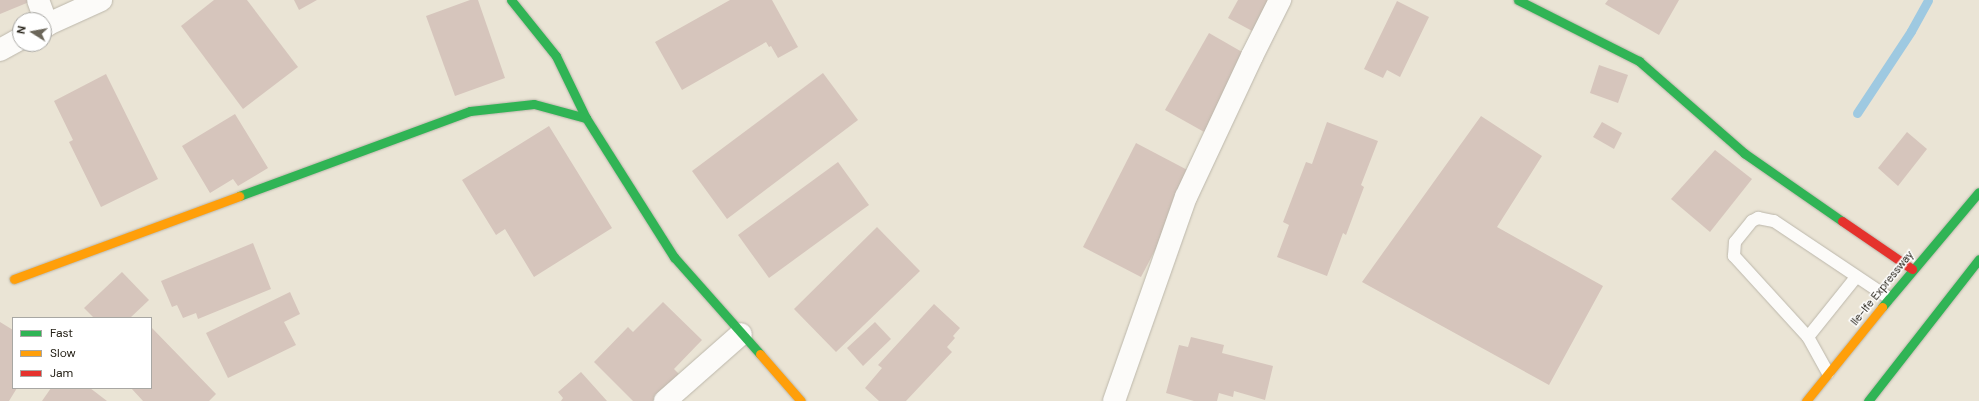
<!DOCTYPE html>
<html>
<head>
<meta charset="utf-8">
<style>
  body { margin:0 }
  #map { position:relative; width:1979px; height:401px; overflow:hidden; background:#eae4d5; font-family:"DM Sans",sans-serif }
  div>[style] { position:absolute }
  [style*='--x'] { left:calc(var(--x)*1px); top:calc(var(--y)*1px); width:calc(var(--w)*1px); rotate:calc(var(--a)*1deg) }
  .stream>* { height:9px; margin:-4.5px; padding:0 4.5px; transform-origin:4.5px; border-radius:4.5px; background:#9ec9e1 }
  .building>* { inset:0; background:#d6c5bc }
  .roads { filter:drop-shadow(0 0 1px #bcb7ab) drop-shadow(0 0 1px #bcb7ab) }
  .lane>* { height:12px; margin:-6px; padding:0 6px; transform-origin:6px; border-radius:6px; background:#fcfbf9 }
  .street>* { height:22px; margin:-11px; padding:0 11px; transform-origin:11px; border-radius:11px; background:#fcfbf9 }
  .fast>* { height:9px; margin:-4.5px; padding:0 4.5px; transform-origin:4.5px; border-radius:4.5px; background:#30b455 }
  .slow>* { height:9px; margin:-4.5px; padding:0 4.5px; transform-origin:4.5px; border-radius:4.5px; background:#ff9f0a }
  .jam>* { height:9px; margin:-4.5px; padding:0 4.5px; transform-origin:4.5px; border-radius:4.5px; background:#e5322d }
  span { translate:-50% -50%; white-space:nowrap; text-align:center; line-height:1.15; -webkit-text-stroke:3px #fff; paint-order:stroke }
  .street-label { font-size:11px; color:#262218 }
  .legend { position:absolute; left:12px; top:317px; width:140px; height:72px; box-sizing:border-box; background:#fff; border:1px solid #a8a7a3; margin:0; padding:5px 7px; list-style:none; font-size:12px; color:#262218 }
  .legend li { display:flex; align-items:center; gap:8px; height:20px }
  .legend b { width:20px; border:1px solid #a8a7a3 }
  .north { position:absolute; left:12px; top:12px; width:40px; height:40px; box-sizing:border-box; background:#fff; border:1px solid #a8a7a3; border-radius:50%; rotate:281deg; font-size:11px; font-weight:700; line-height:16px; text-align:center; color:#262218 }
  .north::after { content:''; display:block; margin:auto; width:14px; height:18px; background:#6b665a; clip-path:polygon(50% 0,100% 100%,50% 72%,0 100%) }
</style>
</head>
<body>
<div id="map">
  <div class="stream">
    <i style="--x:1857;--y:113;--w:98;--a:-56.6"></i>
    <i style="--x:1911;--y:31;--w:35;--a:-61"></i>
  </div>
  <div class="building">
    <i style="clip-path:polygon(0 0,34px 0,0 14px)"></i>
    <i style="clip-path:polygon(214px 0,247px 0,298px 67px,243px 109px,181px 26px)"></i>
    <i style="clip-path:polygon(294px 0,317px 0,299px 10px)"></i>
    <i style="clip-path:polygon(470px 0,478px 0,505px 78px,455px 96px,426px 16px)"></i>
    <i style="clip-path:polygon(730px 0,772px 0,798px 47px,778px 58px,771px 46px,769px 47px,766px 42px,682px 90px,655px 42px)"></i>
    <i style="clip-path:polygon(1238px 0,1290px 0,1269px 40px,1228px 18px)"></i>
    <i style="clip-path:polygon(1608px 0,1679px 0,1659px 35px,1605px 4px)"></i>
    <i style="clip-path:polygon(1397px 1px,1429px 17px,1400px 77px,1387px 70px,1383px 78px,1364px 69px)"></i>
    <i style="clip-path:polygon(1209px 33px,1256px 60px,1213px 137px,1165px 110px)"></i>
    <i style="clip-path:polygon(1599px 65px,1628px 75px,1618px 103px,1590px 93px)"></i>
    <i style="clip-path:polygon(823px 73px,858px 120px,727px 219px,692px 171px)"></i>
    <i style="clip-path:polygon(106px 74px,158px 179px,101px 207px,69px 142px,73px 140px,54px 101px)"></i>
    <i style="clip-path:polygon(235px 114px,268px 168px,238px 186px,233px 179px,210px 193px,182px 146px)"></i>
    <i style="clip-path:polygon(1481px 116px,1542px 156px,1497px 227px,1603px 286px,1549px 385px,1362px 282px)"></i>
    <i style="clip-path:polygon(1327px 122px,1378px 141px,1361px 185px,1364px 187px,1346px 235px,1343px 233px,1327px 276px,1277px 257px,1289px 225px,1283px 222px,1306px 162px,1312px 164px)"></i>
    <i style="clip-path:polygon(1602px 122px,1622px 133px,1614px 149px,1593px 137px)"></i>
    <i style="clip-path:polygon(549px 126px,612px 228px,534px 277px,505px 229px,496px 235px,462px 180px)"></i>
    <i style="clip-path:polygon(1907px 132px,1927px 149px,1898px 186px,1878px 168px)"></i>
    <i style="clip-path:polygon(1136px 143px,1195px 174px,1141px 277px,1083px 247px)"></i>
    <i style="clip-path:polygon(1715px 150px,1752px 179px,1710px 232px,1671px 199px)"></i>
    <i style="clip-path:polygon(838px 162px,869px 205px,769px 278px,738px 235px)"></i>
    <i style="clip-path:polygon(877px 227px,920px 271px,836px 352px,794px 309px)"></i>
    <i style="clip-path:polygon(253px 243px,271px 289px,198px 319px,196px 313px,183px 318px,177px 305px,172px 307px,161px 281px)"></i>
    <i style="clip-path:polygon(122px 272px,149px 300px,130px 318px,94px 318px,84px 308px)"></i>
    <i style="clip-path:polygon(290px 292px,300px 314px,284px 322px,296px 345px,228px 378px,206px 333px)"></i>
    <i style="clip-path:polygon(663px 302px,702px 340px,674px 369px,679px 374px,653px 401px,633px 401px,594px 362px,628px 327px,633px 332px)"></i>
    <i style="clip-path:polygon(934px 304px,960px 328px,953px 336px,955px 338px,947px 347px,952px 352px,906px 401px,879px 401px,865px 388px,882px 368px,878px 365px)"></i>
    <i style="clip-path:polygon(0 322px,13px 330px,13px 388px,17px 388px,9px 401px,0 401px)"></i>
    <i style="clip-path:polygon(875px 322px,891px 339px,863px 366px,847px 348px)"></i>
    <i style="clip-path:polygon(151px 327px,216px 394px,209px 401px,143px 401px,131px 388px,151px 388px)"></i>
    <i style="clip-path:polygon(1191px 337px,1224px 345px,1222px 353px,1273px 366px,1265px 400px,1234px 391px,1233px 397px,1219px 393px,1217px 401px,1194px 401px,1166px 393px,1179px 345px,1188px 347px)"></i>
    <i style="clip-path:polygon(581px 372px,607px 401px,561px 401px,563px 398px,558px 392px)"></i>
    <i style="clip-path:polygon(51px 388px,90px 388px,107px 401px,42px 401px)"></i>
  </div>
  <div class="roads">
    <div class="lane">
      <i style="--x:1808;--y:337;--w:77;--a:-51.3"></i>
      <i style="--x:1828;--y:373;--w:41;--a:-119.1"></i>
      <i style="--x:1808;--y:337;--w:110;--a:-132.4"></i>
      <i style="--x:1734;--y:256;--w:14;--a:-86"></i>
      <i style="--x:1735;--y:242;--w:27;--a:-51"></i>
      <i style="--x:1752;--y:221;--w:7;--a:-27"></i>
      <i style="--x:1758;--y:218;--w:16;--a:11"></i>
      <i style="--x:1774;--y:221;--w:138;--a:33.8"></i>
    </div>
    <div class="street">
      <i style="--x:38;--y:0;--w:27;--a:70"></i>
      <i style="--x:44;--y:26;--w:63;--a:-24.5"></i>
      <i style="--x:0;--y:50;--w:23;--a:-29"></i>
      <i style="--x:665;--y:401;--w:101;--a:-41.4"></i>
      <i style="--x:1114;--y:401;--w:216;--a:-70.6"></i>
      <i style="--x:1186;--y:197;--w:156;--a:-64.9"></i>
      <i style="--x:1252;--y:56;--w:63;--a:-63.4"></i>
    </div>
    <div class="fast">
      <i style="--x:511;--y:0;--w:72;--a:51.2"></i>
      <i style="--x:556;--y:56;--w:69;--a:64.2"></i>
      <i style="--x:586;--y:118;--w:165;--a:57.7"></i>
      <i style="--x:674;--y:257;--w:130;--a:48.4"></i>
      <i style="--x:1518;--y:0;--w:136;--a:26.8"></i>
      <i style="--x:1639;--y:61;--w:140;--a:41.2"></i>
      <i style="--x:1744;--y:153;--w:119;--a:34.8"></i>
      <i style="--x:239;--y:196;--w:246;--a:-20.2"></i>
      <i style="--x:470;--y:111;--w:64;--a:-6.2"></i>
      <i style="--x:534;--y:104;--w:54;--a:15.1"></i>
      <i style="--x:1882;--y:307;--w:150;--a:-49.9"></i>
      <i style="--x:1868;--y:401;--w:180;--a:-52"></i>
    </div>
    <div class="slow">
      <i style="--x:14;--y:279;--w:240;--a:-20.2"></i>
      <i style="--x:760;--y:354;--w:62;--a:48.9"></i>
      <i style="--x:1806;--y:401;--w:121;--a:-51"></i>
    </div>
    <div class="jam">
      <i style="--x:1842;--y:221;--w:85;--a:34.4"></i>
    </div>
  </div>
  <div class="street-label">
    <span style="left:1882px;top:288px;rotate:-51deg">Ile-Ife Expressway</span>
  </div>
  <ul class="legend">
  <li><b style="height:5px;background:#30b455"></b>Fast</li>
  <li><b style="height:5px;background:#ff9f0a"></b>Slow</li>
  <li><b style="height:5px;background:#e5322d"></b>Jam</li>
  </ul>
  <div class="north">N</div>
</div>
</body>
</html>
